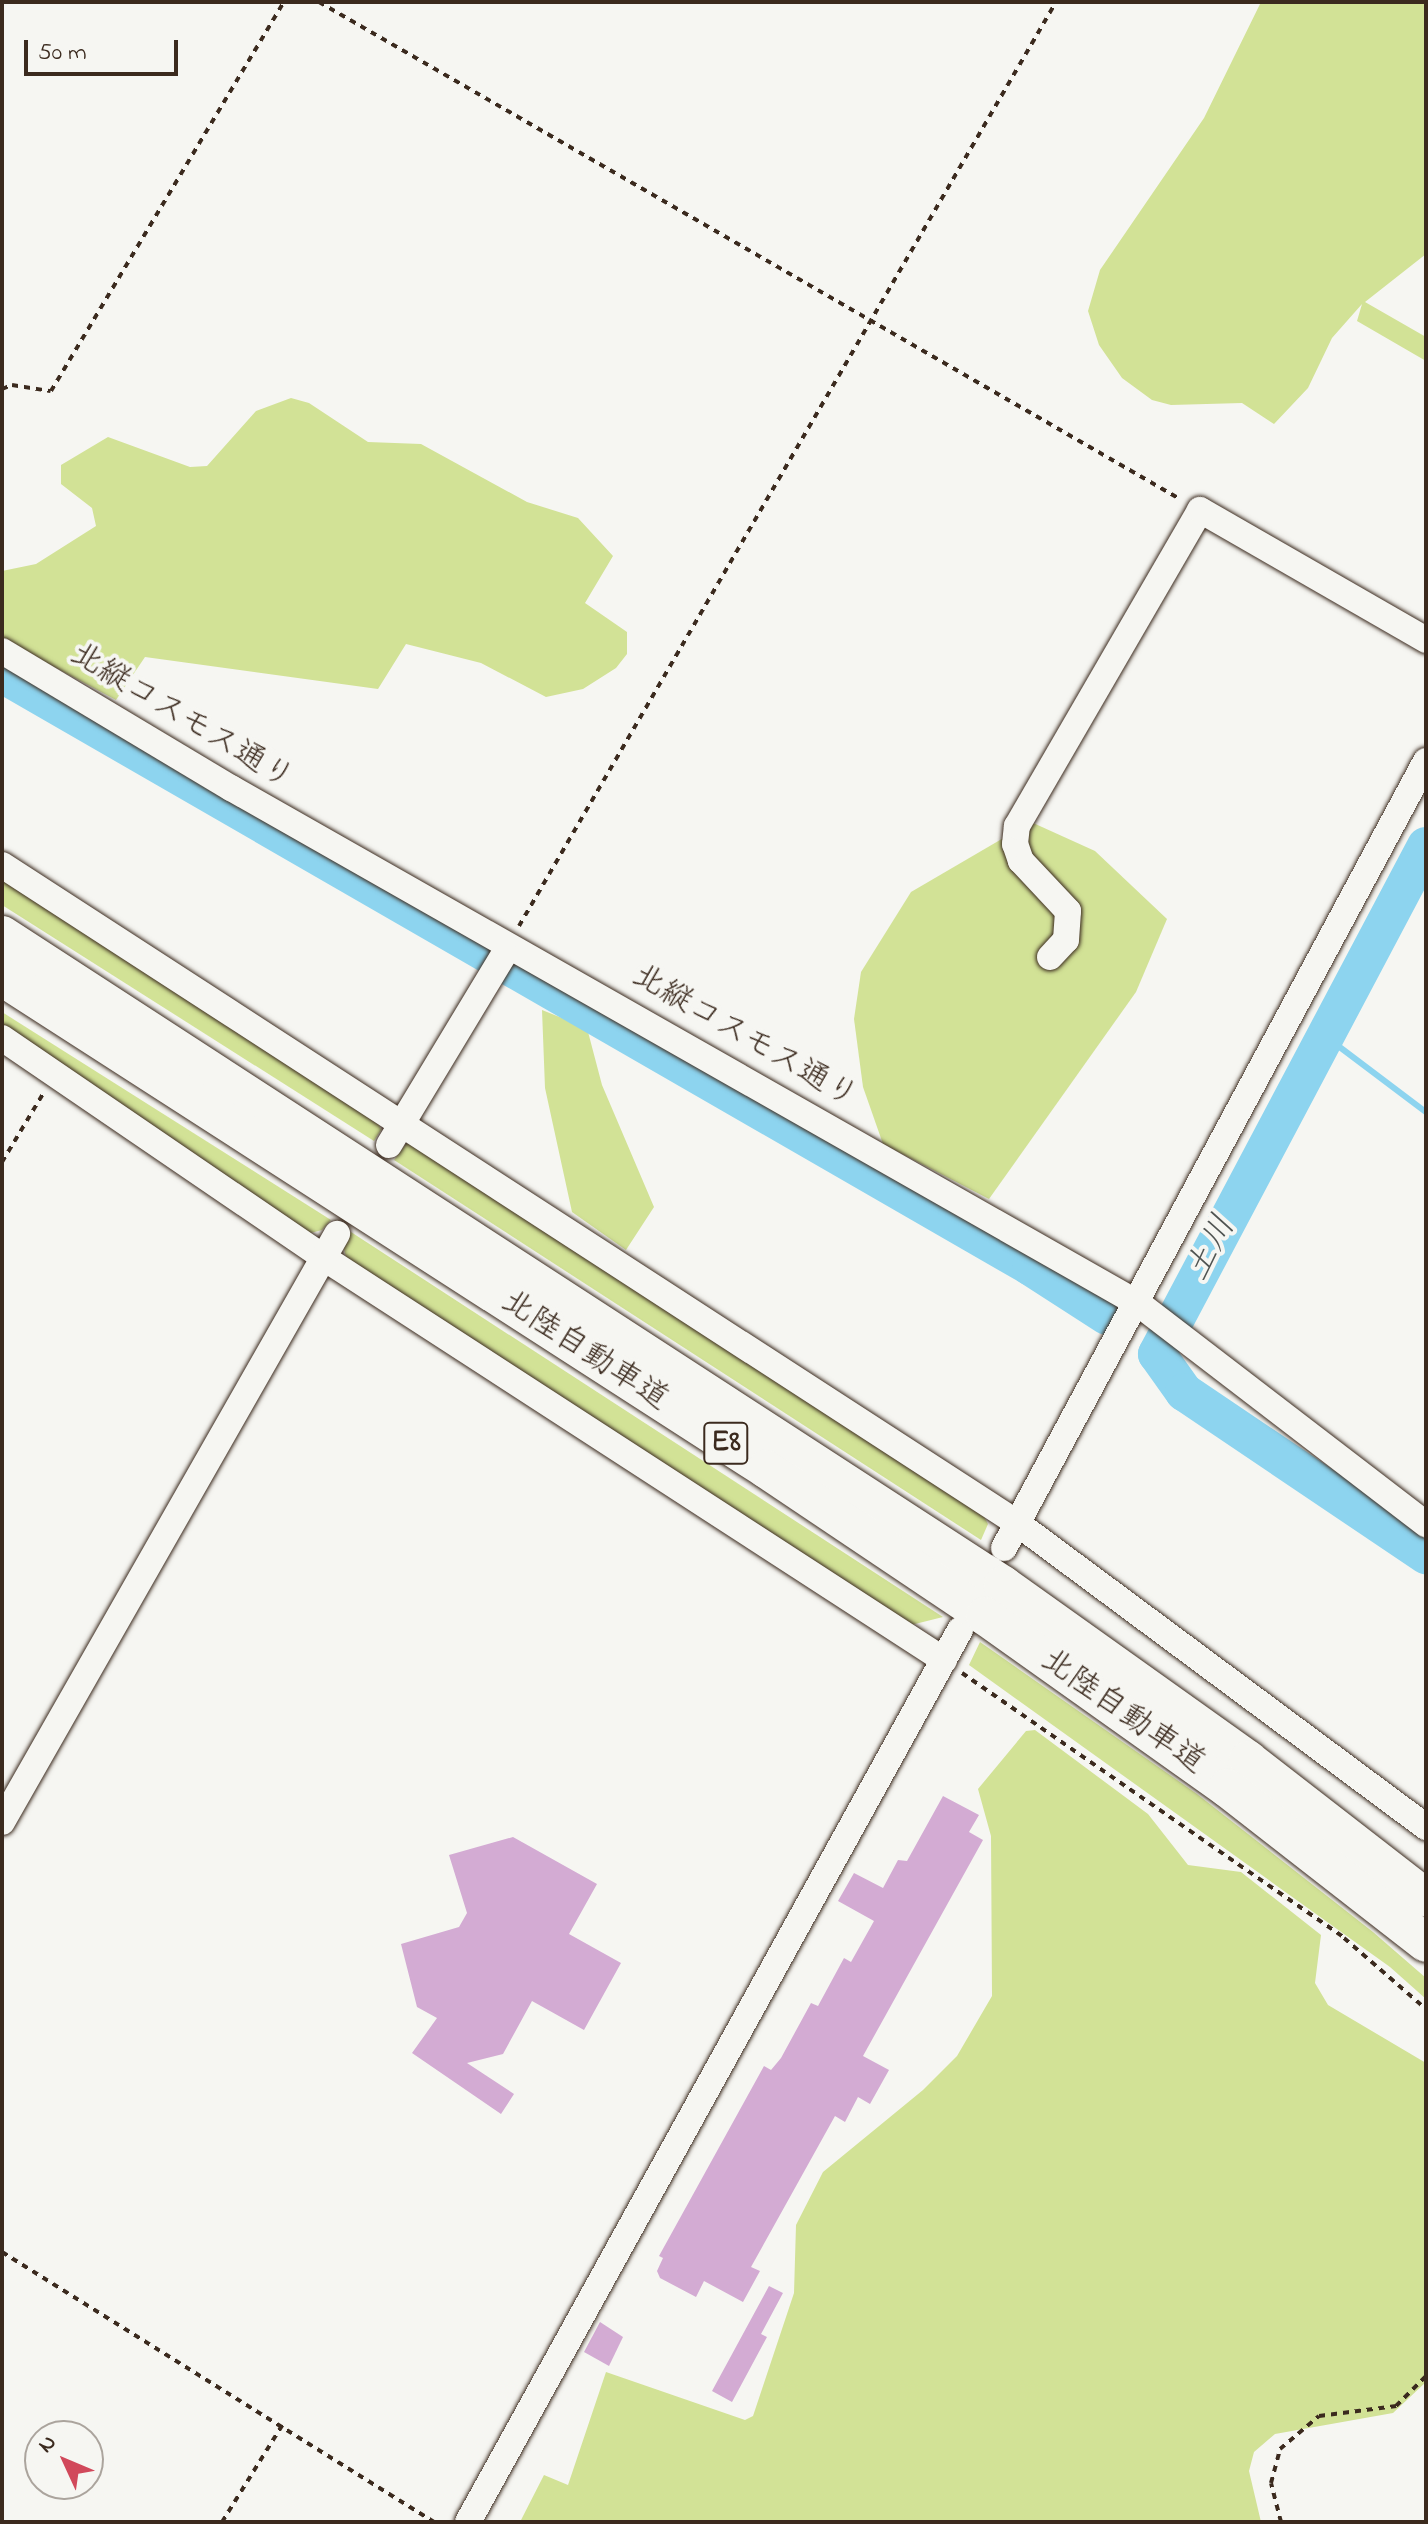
<!DOCTYPE html>
<html>
<head>
<meta charset="utf-8">
<style>
  body { margin:0 }
  #map { position:relative; width:1428px; height:2524px; overflow:hidden; background:#f6f6f2; font-family:"Indie Flower","Klee One",sans-serif }
  div>[style] { position:absolute }
  [style*='--x'] { left:calc(var(--x)*1px); top:calc(var(--y)*1px); width:calc(var(--w)*1px); rotate:calc(var(--a)*1deg) }
  .green>* { inset:0; background:#d2e296 }
  .stream>* { height:6px; margin:-3px; padding:0 3px; transform-origin:3px; border-radius:3px; background:#8dd4ef }
  .river>* { height:38px; margin:-19px; padding:0 19px; transform-origin:19px; border-radius:19px; background:#8dd4ef }
  .building>* { inset:0; background:#d3abd3 }
  .path>* { height:4px; margin-top:-2px; transform-origin:0; background:repeating-linear-gradient(90deg,#3b2a1e 0 6px,transparent 0 12px) }
  .roads { filter:drop-shadow(0 0 2px #3b2a1e) drop-shadow(0 0 2px #3b2a1e) }
  .minor>* { height:26px; margin:-13px; padding:0 13px; transform-origin:13px; border-radius:13px; background:#f6f6f2 }
  .highway>* { height:38px; margin:-19px; padding:0 19px; transform-origin:19px; border-radius:19px; background:#f6f6f2 }
  span { translate:-50% -50%; white-space:nowrap; text-align:center; line-height:1.15; -webkit-text-stroke:8px #f6f6f2; paint-order:stroke }
  .shield-label span { padding:2px 6px; background:#f6f6f2; border:2px solid; border-radius:6px; -webkit-text-stroke-width:0 }
  .shield-label { font-size:30px; color:#3b2a1e; font-weight:700 }
  .street-label { font-size:32px; color:#3b2a1e }
  .water-label { font-size:34px; color:#505452; font-style:italic }
  .frame { position:absolute; inset:0; border:4px solid #3b2a1e; pointer-events:none }
  .north { position:absolute; left:24px; top:2420px; width:80px; height:80px; box-sizing:border-box; background:#f6f6f2; border:2px solid #aba49d; border-radius:50%; rotate:314deg; font-size:22px; font-weight:700; line-height:32px; text-align:center; color:#3b2a1e }
  .north::after { content:''; display:block; margin:auto; width:28px; height:36px; background:#d1495b; clip-path:polygon(50% 0,100% 100%,50% 72%,0 100%) }
  .scale { position:absolute; left:24px; top:40px; width:154px; height:36px; box-sizing:border-box; border:4px solid #3b2a1e; border-top:0; padding-left:10px; font-size:24px; line-height:28px; white-space:nowrap; color:#3b2a1e; -webkit-text-stroke:6px #f6f6f2; paint-order:stroke }
</style>
</head>
<body>
<div id="map">
  <div class="green">
    <i style="clip-path:polygon(1261px 2px,1426px 2px,1426px 254px,1365px 302px,1426px 337px,1426px 361px,1357px 321px,1362px 304px,1332px 338px,1308px 388px,1274px 424px,1242px 403px,1171px 405px,1152px 400px,1122px 378px,1099px 345px,1088px 311px,1100px 270px,1204px 118px)"></i>
    <i style="clip-path:polygon(291px 398px,309px 403px,368px 442px,421px 444px,527px 502px,578px 518px,613px 556px,585px 603px,627px 632px,627px 654px,616px 668px,583px 689px,546px 697px,481px 663px,406px 644px,378px 689px,145px 657px,116px 700px,2px 639px,2px 571px,36px 564px,96px 526px,92px 508px,61px 484px,61px 465px,108px 437px,190px 467px,207px 466px,256px 411px)"></i>
    <i style="clip-path:polygon(1031px 822px,1095px 851px,1167px 919px,1136px 992px,989px 1199px,883px 1144px,863px 1087px,854px 1019px,861px 972px,911px 892px)"></i>
    <i style="clip-path:polygon(2px 877px,373px 1109px,381px 1130px,374px 1141px,2px 905px)"></i>
    <i style="clip-path:polygon(542px 1010px,587px 1028px,602px 1085px,654px 1207px,626px 1250px,572px 1212px,545px 1088px)"></i>
    <i style="clip-path:polygon(2px 1012px,331px 1220px,322px 1230px,303px 1235px,2px 1045px)"></i>
    <i style="clip-path:polygon(425px 1143px,976px 1502px,988px 1524px,981px 1540px,394px 1160px,406px 1144px)"></i>
    <i style="clip-path:polygon(351px 1232px,943px 1617px,907px 1626px,347px 1261px,343px 1245px)"></i>
    <i style="clip-path:polygon(980px 1642px,1197px 1794px,1373px 1932px,1426px 1978px,1426px 1999px,1390px 1967px,969px 1665px)"></i>
    <i style="clip-path:polygon(1035px 1730px,1148px 1814px,1188px 1865px,1241px 1872px,1321px 1935px,1315px 1983px,1328px 2005px,1426px 2063px,1426px 2382px,1393px 2413px,1275px 2434px,1254px 2452px,1249px 2471px,1261px 2522px,520px 2522px,544px 2475px,568px 2485px,606px 2372px,745px 2420px,753px 2416px,794px 2293px,796px 2225px,823px 2172px,923px 2090px,957px 2056px,992px 1996px,991px 1836px,978px 1789px,1026px 1731px)"></i>
  </div>
  <div class="stream">
    <i style="--x:1325;--y:1036;--w:126;--a:37"></i>
  </div>
  <div class="river">
    <i style="--x:2;--y:674;--w:1188;--a:29.95"></i>
    <i style="--x:1031;--y:1267;--w:90;--a:32.8"></i>
    <i style="--x:1426;--y:846;--w:575;--a:117.9"></i>
    <i style="--x:1157;--y:1354;--w:47;--a:54.6"></i>
    <i style="--x:1184;--y:1392;--w:292;--a:34"></i>
  </div>
  <div class="building">
    <i style="clip-path:polygon(943px 1796px,979px 1815px,969px 1832px,983px 1840px,863px 2056px,889px 2070px,870px 2104px,858px 2097px,845px 2122px,835px 2116px,751px 2267px,760px 2271px,743px 2302px,704px 2281px,696px 2297px,660px 2278px,657px 2271px,663px 2258px,659px 2256px,764px 2066px,771px 2070px,781px 2058px,811px 2003px,818px 2006px,844px 1958px,851px 1962px,874px 1921px,838px 1901px,854px 1873px,883px 1888px,898px 1860px,907px 1861px)"></i>
    <i style="clip-path:polygon(513px 1837px,597px 1884px,569px 1934px,621px 1963px,584px 2030px,532px 2001px,503px 2054px,467px 2063px,514px 2094px,501px 2114px,412px 2053px,437px 2018px,417px 2007px,401px 1944px,459px 1927px,467px 1913px,449px 1855px)"></i>
    <i style="clip-path:polygon(769px 2286px,783px 2293px,761px 2334px,767px 2337px,732px 2402px,712px 2391px)"></i>
    <i style="clip-path:polygon(600px 2322px,623px 2337px,609px 2366px,584px 2352px)"></i>
  </div>
  <div class="path">
    <i style="--x:319;--y:2;--w:994;--a:30"></i>
    <i style="--x:2;--y:389;--w:11;--a:-22"></i>
    <i style="--x:12;--y:385;--w:39;--a:9"></i>
    <i style="--x:51;--y:391;--w:453;--a:-59.1"></i>
    <i style="--x:519;--y:926;--w:1069;--a:-59.84"></i>
    <i style="--x:2;--y:1162;--w:82;--a:-59"></i>
    <i style="--x:962;--y:1673;--w:465;--a:34.7"></i>
    <i style="--x:1344;--y:1938;--w:108;--a:40.9"></i>
    <i style="--x:2;--y:2252;--w:509;--a:32.01"></i>
    <i style="--x:222;--y:2522;--w:115;--a:-58.1"></i>
    <i style="--x:1281;--y:2522;--w:40;--a:-104.4"></i>
    <i style="--x:1271;--y:2483;--w:35;--a:-75"></i>
    <i style="--x:1280;--y:2449;--w:51;--a:-40.2"></i>
    <i style="--x:1319;--y:2416;--w:78;--a:-7.4"></i>
    <i style="--x:1396;--y:2406;--w:42;--a:-45"></i>
  </div>
  <div class="roads">
    <div class="minor">
      <i style="--x:2;--y:651;--w:267;--a:30.9"></i>
      <i style="--x:231;--y:788;--w:1044;--a:29.61"></i>
      <i style="--x:1139;--y:1304;--w:362;--a:37.5"></i>
      <i style="--x:2;--y:865;--w:1210;--a:32.95"></i>
      <i style="--x:1017;--y:1523;--w:510;--a:36.62"></i>
      <i style="--x:1050;--y:957;--w:23;--a:-47"></i>
      <i style="--x:1066;--y:940;--w:29;--a:-86"></i>
      <i style="--x:1068;--y:911;--w:69;--a:-133.2"></i>
      <i style="--x:1021;--y:861;--w:18;--a:-109"></i>
      <i style="--x:1015;--y:844;--w:18;--a:-84"></i>
      <i style="--x:1017;--y:826;--w:365;--a:-59.9"></i>
      <i style="--x:1200;--y:510;--w:261;--a:29.9"></i>
      <i style="--x:2;--y:1038;--w:390;--a:34.3"></i>
      <i style="--x:324;--y:1258;--w:739;--a:32.96"></i>
      <i style="--x:389;--y:1145;--w:224;--a:-58.9"></i>
      <i style="--x:1004;--y:1548;--w:893;--a:-61.8"></i>
      <i style="--x:2;--y:1822;--w:677;--a:-60.33"></i>
      <i style="--x:468;--y:2522;--w:1019;--a:-61.12"></i>
    </div>
    <div class="highway">
      <i style="--x:2;--y:935;--w:1194;--a:33"></i>
      <i style="--x:1003;--y:1585;--w:301;--a:35.5"></i>
      <i style="--x:1248;--y:1760;--w:225;--a:37.8"></i>
      <i style="--x:2;--y:977;--w:909;--a:32.78"></i>
      <i style="--x:766;--y:1469;--w:264;--a:33.9"></i>
      <i style="--x:985;--y:1616;--w:297;--a:35.4"></i>
      <i style="--x:1227;--y:1788;--w:252;--a:37.9"></i>
    </div>
  </div>
  <div class="shield-label">
    <span style="left:726px;top:1443px">E8</span>
  </div>
  <div class="street-label">
    <span style="left:181px;top:718px;rotate:31deg">北縦コスモス通り</span>
    <span style="left:744px;top:1038px;rotate:30deg">北縦コスモス通り</span>
    <span style="left:584px;top:1352px;rotate:33deg">北陸自動車道</span>
    <span style="left:1122px;top:1713px;rotate:35deg">北陸自動車道</span>
  </div>
  <div class="water-label">
    <span style="left:1212px;top:1249px;rotate:-62deg">土川</span>
  </div>
  <div class="frame"></div>
  <div class="north">N</div>
  <div class="scale">50 m</div>
</div>
</body>
</html>
